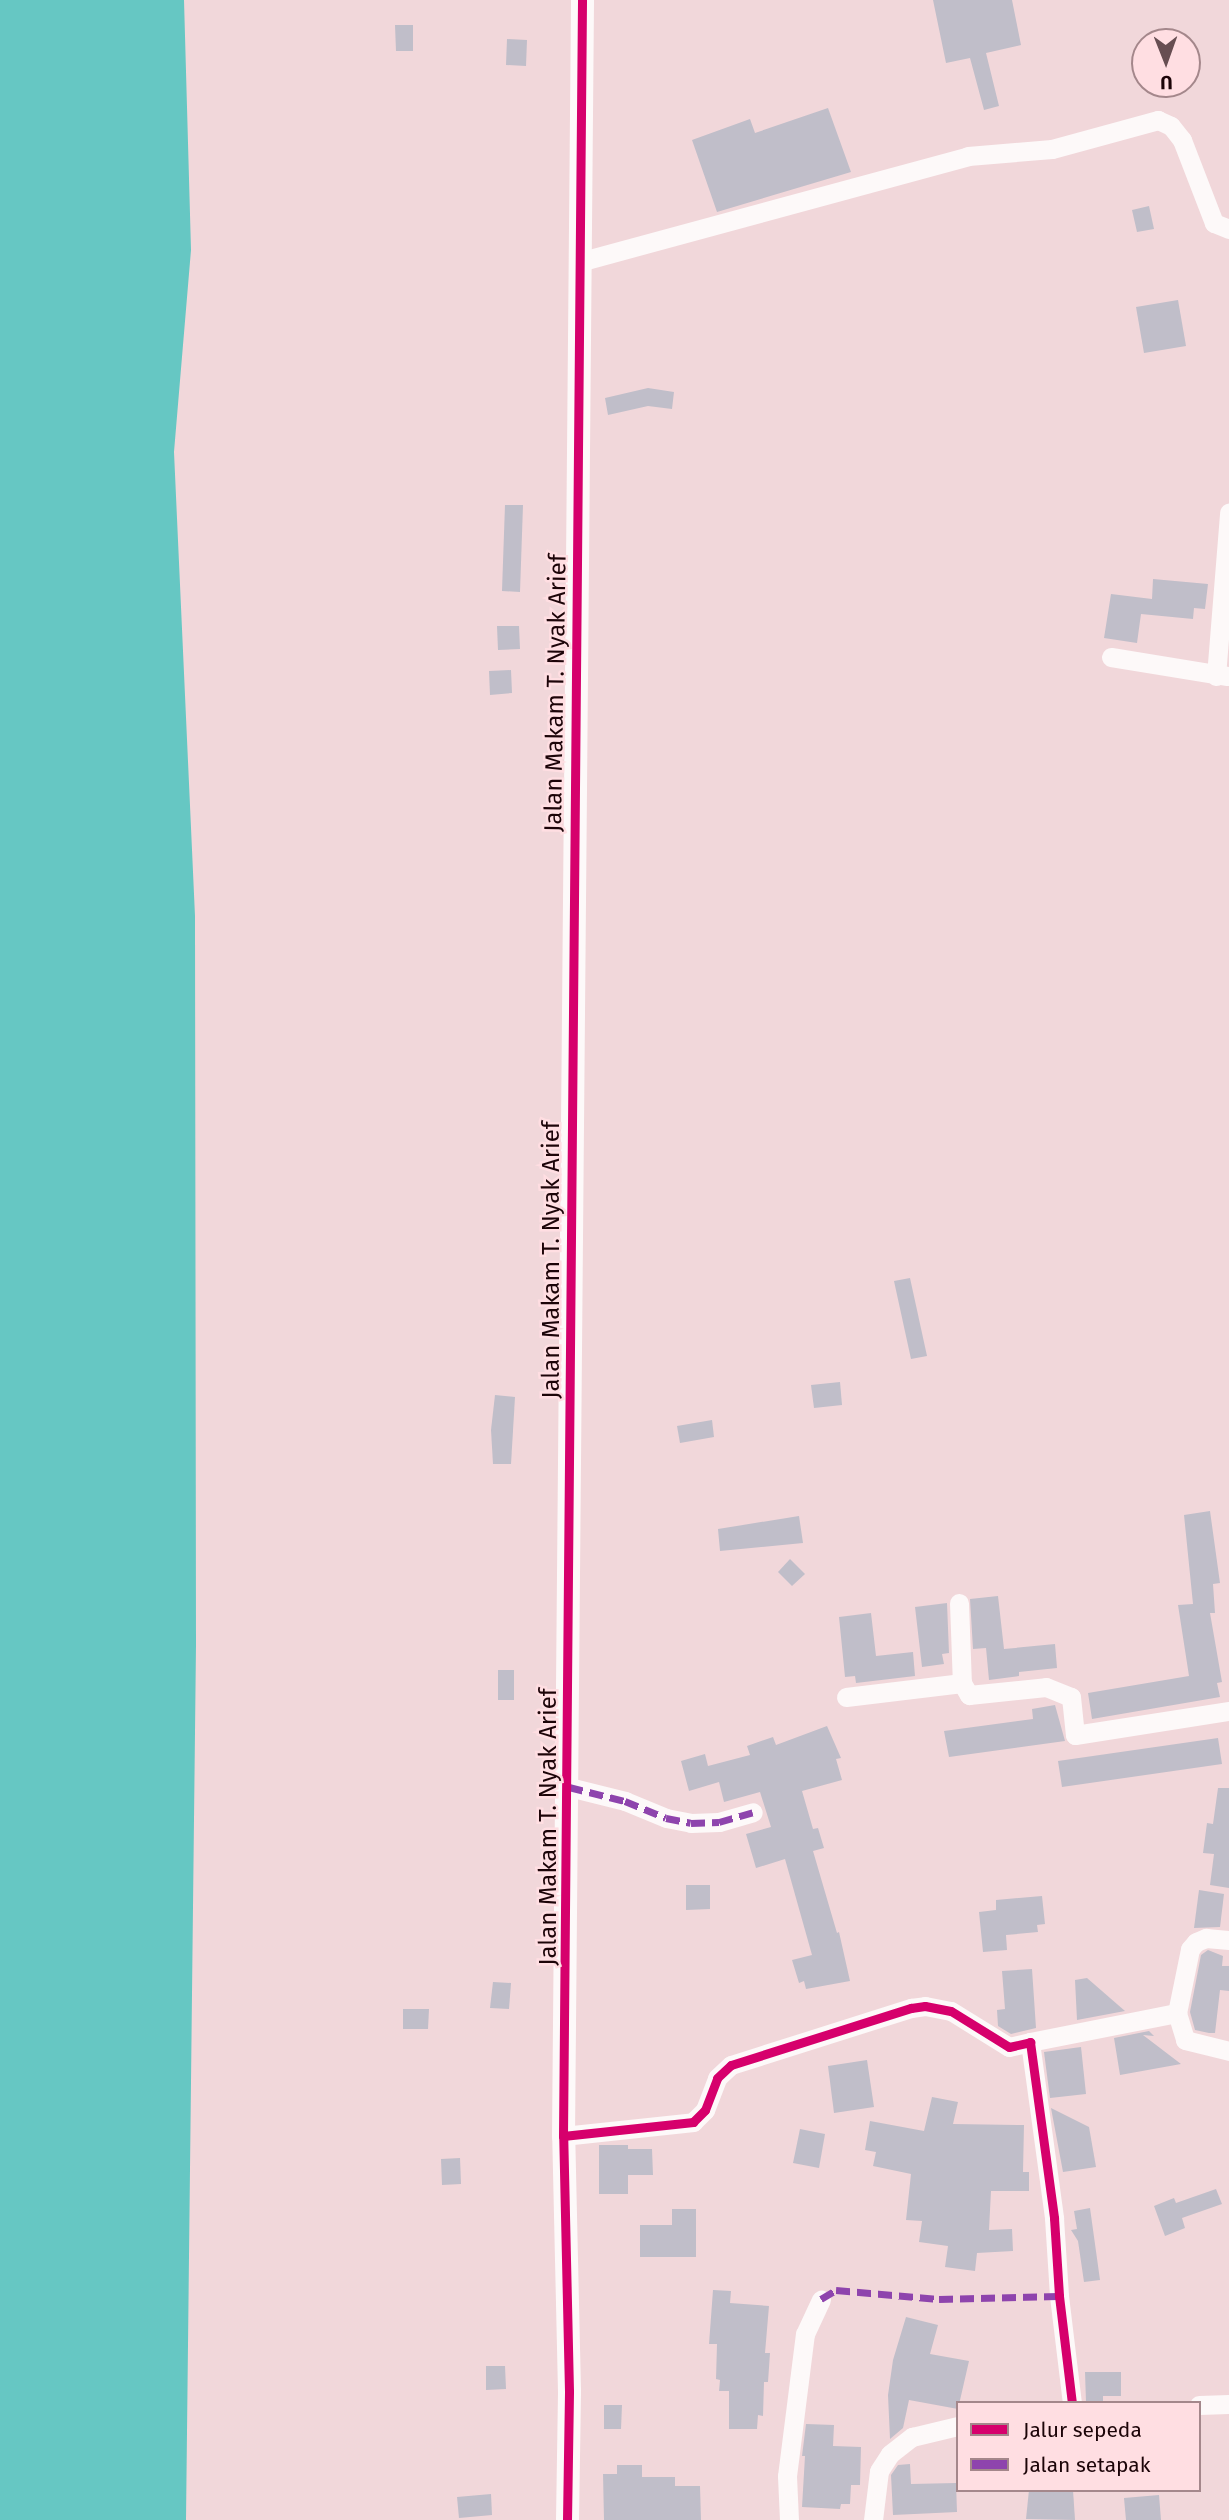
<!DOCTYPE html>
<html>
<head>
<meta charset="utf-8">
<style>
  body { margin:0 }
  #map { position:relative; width:1229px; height:2520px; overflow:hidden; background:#f1d7da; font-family:"Fira Sans",sans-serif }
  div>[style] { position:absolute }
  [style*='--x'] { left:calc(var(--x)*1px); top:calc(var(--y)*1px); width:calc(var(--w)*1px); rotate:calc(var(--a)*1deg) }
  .water>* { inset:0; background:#66c7c3 }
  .building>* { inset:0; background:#c0bec9 }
  .minor>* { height:19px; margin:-9.5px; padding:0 9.5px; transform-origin:9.5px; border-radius:9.5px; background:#fdf9f9 }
  .tertiary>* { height:23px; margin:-11.5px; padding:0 11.5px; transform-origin:11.5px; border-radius:11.5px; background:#fdf9f9 }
  .quiet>* { height:7px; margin-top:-3.5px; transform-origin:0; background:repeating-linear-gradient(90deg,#8e44ad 0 14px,transparent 0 21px) }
  .cycleway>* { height:9px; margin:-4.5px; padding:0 4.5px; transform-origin:4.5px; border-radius:4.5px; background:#d6006c }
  span { translate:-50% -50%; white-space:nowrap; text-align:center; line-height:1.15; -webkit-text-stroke:5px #ffdee2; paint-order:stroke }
  .street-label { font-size:24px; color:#1c0408 }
  .legend { position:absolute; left:956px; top:2401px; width:245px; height:91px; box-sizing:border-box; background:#ffdee2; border:2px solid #a4878b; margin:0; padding:9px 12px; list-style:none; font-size:21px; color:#1c0408 }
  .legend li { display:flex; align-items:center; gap:14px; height:35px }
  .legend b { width:35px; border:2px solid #a4878b }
  .north { position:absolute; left:1131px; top:28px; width:70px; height:70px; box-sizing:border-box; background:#ffdee2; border:2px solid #a4878b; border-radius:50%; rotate:179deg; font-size:19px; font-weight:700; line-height:28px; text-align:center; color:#1c0408 }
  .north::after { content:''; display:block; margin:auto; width:24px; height:32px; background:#674e52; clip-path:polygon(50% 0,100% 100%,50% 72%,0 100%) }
</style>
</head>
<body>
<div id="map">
  <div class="water">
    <i style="clip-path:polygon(0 0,184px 0,191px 250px,174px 452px,195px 916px,196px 1645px,186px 2520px,0 2520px)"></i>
  </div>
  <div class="building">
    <i style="clip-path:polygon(933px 0,1012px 0,1021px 45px,986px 53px,999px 106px,984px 110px,970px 58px,946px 63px)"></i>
    <i style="clip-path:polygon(395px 25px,413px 25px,413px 51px,396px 51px)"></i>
    <i style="clip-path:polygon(507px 39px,527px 40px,526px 66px,506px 65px)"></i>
    <i style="clip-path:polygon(828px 108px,851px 172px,717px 212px,692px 140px,750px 119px,755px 133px)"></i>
    <i style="clip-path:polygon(1149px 206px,1154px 229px,1137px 232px,1132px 210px)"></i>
    <i style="clip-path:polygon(1178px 300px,1186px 346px,1144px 353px,1136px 307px)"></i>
    <i style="clip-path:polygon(648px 388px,674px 392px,672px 409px,648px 406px,608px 415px,605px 398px)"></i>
    <i style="clip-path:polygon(505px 505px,523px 505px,520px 592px,502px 591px)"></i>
    <i style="clip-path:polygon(1153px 579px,1208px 584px,1205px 609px,1194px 608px,1193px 619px,1141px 614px,1137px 643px,1104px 638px,1111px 594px,1152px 599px)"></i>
    <i style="clip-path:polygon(497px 626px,519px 626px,520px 649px,498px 650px)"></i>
    <i style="clip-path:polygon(511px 670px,512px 693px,490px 695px,489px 671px)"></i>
    <i style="clip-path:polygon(910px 1278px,927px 1356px,911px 1359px,894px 1281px)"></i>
    <i style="clip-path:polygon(840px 1382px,842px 1405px,814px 1408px,811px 1385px)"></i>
    <i style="clip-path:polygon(495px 1395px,515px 1397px,511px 1464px,493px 1464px,491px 1430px)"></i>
    <i style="clip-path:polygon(712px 1420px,714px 1437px,680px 1443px,677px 1426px)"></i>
    <i style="clip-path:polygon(1210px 1511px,1220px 1583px,1213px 1584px,1215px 1613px,1210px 1613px,1222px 1682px,1217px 1683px,1220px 1697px,1092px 1719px,1088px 1693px,1189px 1676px,1178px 1605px,1193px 1604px,1184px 1515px)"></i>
    <i style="clip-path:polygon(799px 1516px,803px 1543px,720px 1551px,718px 1529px)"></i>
    <i style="clip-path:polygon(790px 1559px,805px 1574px,792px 1586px,778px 1572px)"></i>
    <i style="clip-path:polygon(998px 1596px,1004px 1649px,1055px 1644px,1057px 1668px,1019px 1672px,1019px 1676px,989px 1680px,986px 1648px,973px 1649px,970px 1599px)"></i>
    <i style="clip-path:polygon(947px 1603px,949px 1653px,942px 1654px,944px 1664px,922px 1667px,915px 1607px)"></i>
    <i style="clip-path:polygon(871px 1613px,876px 1656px,913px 1652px,915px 1676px,856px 1683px,855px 1676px,845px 1677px,839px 1617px)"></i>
    <i style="clip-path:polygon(498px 1670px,514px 1670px,514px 1700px,498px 1700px)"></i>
    <i style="clip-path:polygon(1055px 1705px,1065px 1741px,949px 1757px,944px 1731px,1033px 1719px,1032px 1709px)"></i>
    <i style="clip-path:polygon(827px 1726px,841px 1758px,836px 1759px,842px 1780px,802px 1791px,813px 1829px,818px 1828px,824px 1848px,813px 1851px,837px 1933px,839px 1932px,850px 1981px,806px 1989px,804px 1981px,799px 1983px,792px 1960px,812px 1955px,785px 1859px,756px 1868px,746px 1834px,771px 1827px,760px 1792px,724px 1802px,719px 1782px,689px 1791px,681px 1761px,705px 1754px,708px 1766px,750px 1755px,747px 1746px,773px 1737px,776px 1745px)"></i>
    <i style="clip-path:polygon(1218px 1738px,1222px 1764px,1062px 1787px,1058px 1761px)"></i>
    <i style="clip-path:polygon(1218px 1788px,1229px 1788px,1229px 1888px,1210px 1885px,1214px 1854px,1203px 1853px,1207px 1823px,1213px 1824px)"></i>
    <i style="clip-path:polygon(686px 1885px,710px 1885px,710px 1909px,686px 1910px)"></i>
    <i style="clip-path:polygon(1199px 1890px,1224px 1894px,1220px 1927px,1194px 1928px)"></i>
    <i style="clip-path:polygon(1042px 1896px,1045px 1924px,1037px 1925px,1038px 1932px,1006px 1935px,1007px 1950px,983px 1952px,979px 1912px,996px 1910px,996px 1900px)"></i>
    <i style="clip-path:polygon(1208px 1950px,1223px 1956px,1222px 1966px,1229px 1966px,1229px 1991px,1220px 1990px,1215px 2033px,1209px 2033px,1195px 2030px,1190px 2012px,1201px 1955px)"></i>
    <i style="clip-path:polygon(1032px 1969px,1036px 2028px,1011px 2034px,998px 2026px,997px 2010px,1005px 2009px,1002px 1971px)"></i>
    <i style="clip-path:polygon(1087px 1978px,1125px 2011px,1077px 2020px,1075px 1980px)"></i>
    <i style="clip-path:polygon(493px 1982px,511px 1983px,509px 2009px,490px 2008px)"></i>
    <i style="clip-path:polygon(403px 2009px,429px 2009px,428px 2029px,403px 2029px)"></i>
    <i style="clip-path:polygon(1149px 2031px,1154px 2036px,1143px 2035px,1181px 2064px,1120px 2075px,1114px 2038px)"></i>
    <i style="clip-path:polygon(1081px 2047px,1086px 2094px,1050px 2098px,1044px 2052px)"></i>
    <i style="clip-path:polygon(867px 2060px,874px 2107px,834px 2113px,828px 2066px)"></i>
    <i style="clip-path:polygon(932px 2097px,958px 2102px,953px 2124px,1024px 2125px,1023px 2172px,1029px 2172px,1029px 2191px,991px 2191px,989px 2230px,1012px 2229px,1013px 2251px,977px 2253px,975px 2271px,945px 2267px,948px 2246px,919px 2242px,922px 2221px,906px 2220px,911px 2174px,873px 2166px,876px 2152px,865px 2150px,870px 2121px,924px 2131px)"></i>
    <i style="clip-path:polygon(1051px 2108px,1089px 2127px,1096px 2167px,1063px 2172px)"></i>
    <i style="clip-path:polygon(800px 2129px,825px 2134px,819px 2168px,793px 2163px)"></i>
    <i style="clip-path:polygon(599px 2145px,628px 2145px,628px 2149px,652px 2149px,653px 2175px,628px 2175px,628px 2194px,599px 2194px)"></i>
    <i style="clip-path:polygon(460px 2158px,461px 2184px,442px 2185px,441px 2159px)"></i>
    <i style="clip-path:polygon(1216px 2189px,1222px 2204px,1182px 2218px,1185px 2228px,1165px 2236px,1154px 2206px,1174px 2198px,1176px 2203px)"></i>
    <i style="clip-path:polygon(1090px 2208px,1100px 2280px,1084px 2282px,1078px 2241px,1071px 2230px,1077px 2229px,1074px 2211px)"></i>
    <i style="clip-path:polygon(672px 2209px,696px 2209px,696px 2257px,640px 2257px,640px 2225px,672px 2225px)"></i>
    <i style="clip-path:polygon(713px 2290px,731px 2291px,730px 2303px,769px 2306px,765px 2353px,770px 2353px,768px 2382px,764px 2382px,763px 2416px,758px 2415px,757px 2429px,729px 2429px,729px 2391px,719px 2391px,720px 2380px,716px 2379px,717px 2344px,709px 2344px)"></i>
    <i style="clip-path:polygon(906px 2317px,938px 2325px,930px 2354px,969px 2361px,958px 2409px,909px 2400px,903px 2428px,890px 2439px,888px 2395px,893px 2360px)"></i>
    <i style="clip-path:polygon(486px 2366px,505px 2366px,506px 2389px,486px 2390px)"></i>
    <i style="clip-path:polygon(1085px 2372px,1121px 2372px,1121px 2396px,1103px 2396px,1103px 2402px,1086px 2402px)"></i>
    <i style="clip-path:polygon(604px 2405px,622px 2405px,621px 2429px,604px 2429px)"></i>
    <i style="clip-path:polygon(806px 2424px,834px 2425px,833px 2446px,861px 2447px,860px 2485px,851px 2485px,850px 2504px,841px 2504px,840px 2509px,802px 2507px,805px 2456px,802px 2456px)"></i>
    <i style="clip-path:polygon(910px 2464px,911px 2484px,956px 2483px,957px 2512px,893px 2515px,891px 2475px,898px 2465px)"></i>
    <i style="clip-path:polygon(617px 2465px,642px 2465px,642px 2477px,675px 2477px,675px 2486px,700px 2486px,701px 2520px,604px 2520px,603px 2474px,617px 2474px)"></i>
    <i style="clip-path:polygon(1029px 2490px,1073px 2490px,1075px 2520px,1026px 2519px)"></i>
    <i style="clip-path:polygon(491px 2494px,492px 2515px,459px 2518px,457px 2497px)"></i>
    <i style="clip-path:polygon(1159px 2495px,1161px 2520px,1126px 2520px,1124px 2498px)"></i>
  </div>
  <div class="minor">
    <i style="--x:579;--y:262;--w:403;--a:-15.2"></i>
    <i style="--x:968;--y:156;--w:84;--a:-4.8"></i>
    <i style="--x:1052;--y:149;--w:110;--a:-15.3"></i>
    <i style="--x:1158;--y:120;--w:14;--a:25"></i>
    <i style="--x:1171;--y:126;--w:18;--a:52"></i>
    <i style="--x:1182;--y:140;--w:89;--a:68.9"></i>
    <i style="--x:1214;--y:223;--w:16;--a:22"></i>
    <i style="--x:1111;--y:657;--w:118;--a:9.3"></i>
    <i style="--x:1216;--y:676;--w:164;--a:-85.4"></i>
    <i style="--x:959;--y:1603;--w:80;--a:87.9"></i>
    <i style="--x:962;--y:1683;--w:14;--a:60"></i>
    <i style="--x:969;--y:1695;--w:77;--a:-5.9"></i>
    <i style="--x:1046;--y:1687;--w:27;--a:22"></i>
    <i style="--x:1071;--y:1697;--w:38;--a:84"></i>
    <i style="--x:1075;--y:1735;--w:156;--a:-8.9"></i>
    <i style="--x:846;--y:1697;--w:117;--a:-6.9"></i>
    <i style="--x:569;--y:1787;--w:58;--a:14"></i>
    <i style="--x:625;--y:1801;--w:44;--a:22.5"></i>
    <i style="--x:666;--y:1818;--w:25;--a:11"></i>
    <i style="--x:691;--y:1823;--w:28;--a:-2"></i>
    <i style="--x:719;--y:1822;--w:35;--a:-16"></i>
    <i style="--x:1177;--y:2013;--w:28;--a:73"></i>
    <i style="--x:1185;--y:2040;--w:45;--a:14"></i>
    <i style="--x:1030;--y:2042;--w:150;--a:-11.2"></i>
    <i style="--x:1177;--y:2013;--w:65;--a:-78.5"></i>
    <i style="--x:1190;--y:1949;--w:9;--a:-49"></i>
    <i style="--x:1196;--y:1942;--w:11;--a:-22"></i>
    <i style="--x:1206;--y:1938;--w:23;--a:5"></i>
    <i style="--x:563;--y:2136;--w:131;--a:-6.1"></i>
    <i style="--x:693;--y:2122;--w:17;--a:-45"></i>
    <i style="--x:705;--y:2110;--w:34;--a:-69"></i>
    <i style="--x:717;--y:2078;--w:19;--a:-43"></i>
    <i style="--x:731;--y:2065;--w:189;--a:-17.6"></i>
    <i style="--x:911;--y:2008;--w:14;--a:-8"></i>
    <i style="--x:925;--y:2006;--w:26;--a:11"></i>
    <i style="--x:951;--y:2011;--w:68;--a:31.8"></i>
    <i style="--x:1009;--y:2047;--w:22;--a:-13"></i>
    <i style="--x:1030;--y:2042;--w:178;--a:82.2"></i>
    <i style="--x:1054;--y:2218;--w:78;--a:86.3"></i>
    <i style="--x:1059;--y:2296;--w:108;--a:83.1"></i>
    <i style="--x:1199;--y:2405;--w:30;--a:-2"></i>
    <i style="--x:789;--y:2520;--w:44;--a:-92.6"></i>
    <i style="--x:787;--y:2476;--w:143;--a:-82.8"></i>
    <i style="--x:805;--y:2334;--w:38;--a:-65"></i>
    <i style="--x:873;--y:2520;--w:49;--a:-83"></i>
    <i style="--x:879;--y:2471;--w:20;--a:-57"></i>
    <i style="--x:890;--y:2454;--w:28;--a:-38"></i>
    <i style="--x:912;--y:2437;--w:47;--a:-13.4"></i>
  </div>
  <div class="tertiary">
    <i style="--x:567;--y:2520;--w:129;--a:-89.1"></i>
    <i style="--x:569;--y:2391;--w:255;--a:-91.3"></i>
    <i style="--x:563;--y:2136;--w:2136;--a:-89.49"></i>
  </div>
  <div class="quiet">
    <i style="--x:569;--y:1787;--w:58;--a:14"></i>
    <i style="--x:625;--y:1801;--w:44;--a:22.5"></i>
    <i style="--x:666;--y:1818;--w:25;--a:11"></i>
    <i style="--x:691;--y:1823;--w:28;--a:-2"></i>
    <i style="--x:719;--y:1822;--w:35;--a:-16"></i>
    <i style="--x:821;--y:2299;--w:17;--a:-31"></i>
    <i style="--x:836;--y:2290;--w:103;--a:5"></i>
    <i style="--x:939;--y:2299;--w:120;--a:-1.4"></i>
  </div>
  <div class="cycleway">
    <i style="--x:563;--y:2136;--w:131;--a:-6.1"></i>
    <i style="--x:693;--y:2122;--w:17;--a:-45"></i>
    <i style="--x:705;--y:2110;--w:34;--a:-69"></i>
    <i style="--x:717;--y:2078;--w:19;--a:-43"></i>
    <i style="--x:731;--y:2065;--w:189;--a:-17.6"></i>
    <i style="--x:911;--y:2008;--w:14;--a:-8"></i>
    <i style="--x:925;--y:2006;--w:26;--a:11"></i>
    <i style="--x:951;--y:2011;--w:68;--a:31.8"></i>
    <i style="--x:1009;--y:2047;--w:22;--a:-13"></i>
    <i style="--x:1030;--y:2042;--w:178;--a:82.2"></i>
    <i style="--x:1054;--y:2218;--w:78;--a:86.3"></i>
    <i style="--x:1059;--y:2296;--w:108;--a:83.1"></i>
    <i style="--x:567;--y:2520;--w:129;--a:-89.1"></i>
    <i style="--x:569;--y:2391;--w:255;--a:-91.3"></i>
    <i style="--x:563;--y:2136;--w:2136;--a:-89.49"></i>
  </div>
  <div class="street-label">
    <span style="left:556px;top:693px;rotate:-89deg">Jalan Makam T. Nyak Arief</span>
    <span style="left:552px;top:1260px;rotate:-90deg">Jalan Makam T. Nyak Arief</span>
    <span style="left:549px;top:1827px;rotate:-90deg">Jalan Makam T. Nyak Arief</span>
  </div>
  <ul class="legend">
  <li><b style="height:9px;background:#d6006c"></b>Jalur sepeda</li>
  <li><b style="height:9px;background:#8e44ad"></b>Jalan setapak</li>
  </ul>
  <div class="north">U</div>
</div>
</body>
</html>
